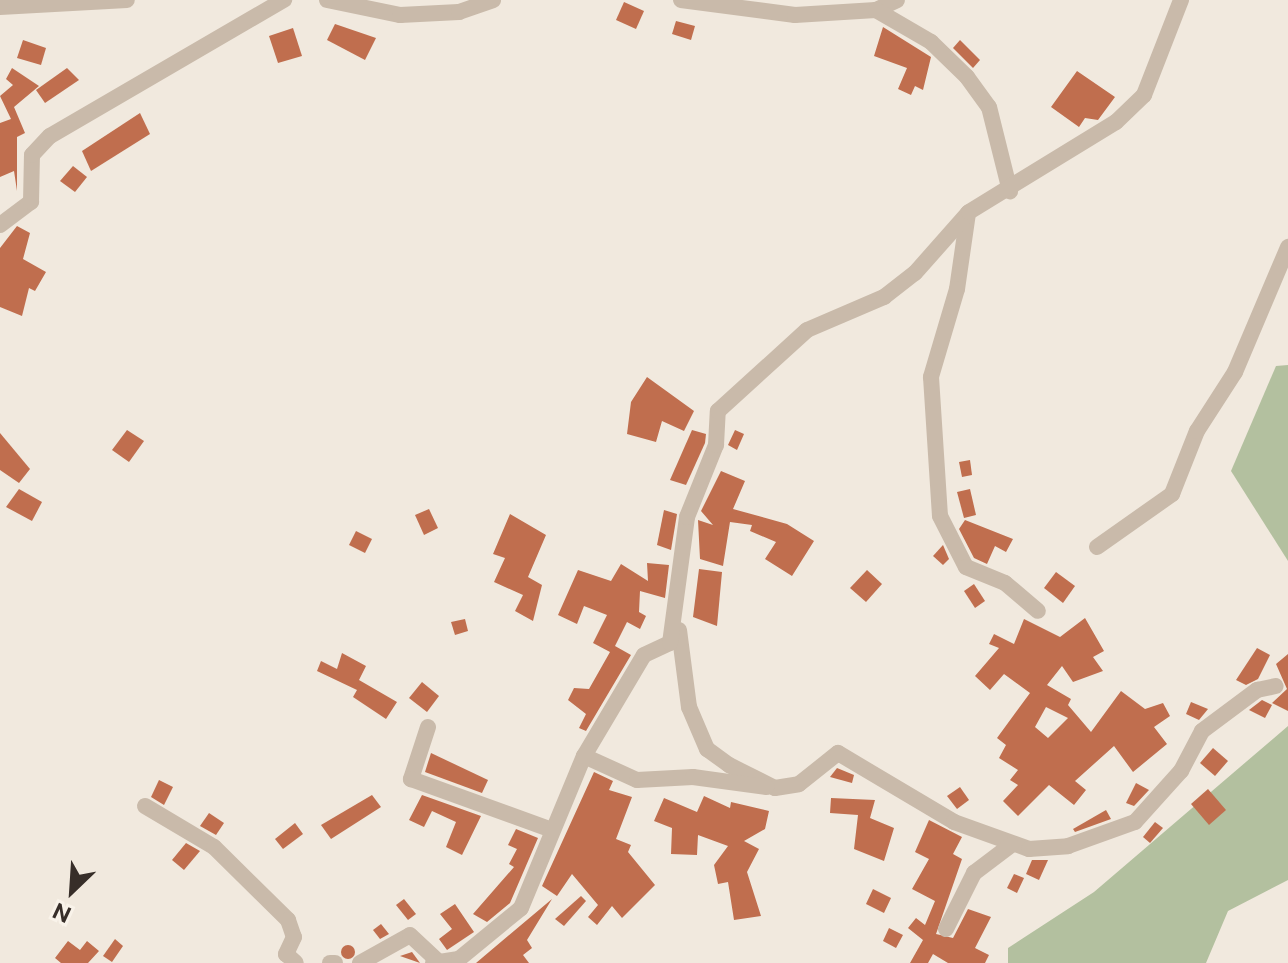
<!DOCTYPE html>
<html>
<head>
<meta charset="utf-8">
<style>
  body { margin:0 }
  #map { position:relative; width:1288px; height:963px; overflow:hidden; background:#f1e9de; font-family:"Public Sans",sans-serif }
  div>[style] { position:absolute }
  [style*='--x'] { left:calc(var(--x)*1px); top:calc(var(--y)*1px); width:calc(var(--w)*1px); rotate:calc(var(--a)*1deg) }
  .green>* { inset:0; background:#b3c09f }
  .building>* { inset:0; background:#c06e4e }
  .round { border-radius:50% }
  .minor>* { height:16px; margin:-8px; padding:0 8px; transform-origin:8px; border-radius:8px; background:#c9baaa }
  span { translate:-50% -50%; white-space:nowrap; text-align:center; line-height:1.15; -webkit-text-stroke:6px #f9f3ea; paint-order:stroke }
  .north { position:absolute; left:32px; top:851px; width:80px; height:80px; -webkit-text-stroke:6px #f9f3ea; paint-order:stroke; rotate:205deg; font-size:22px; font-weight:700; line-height:32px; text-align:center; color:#372e29 }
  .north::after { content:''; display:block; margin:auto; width:28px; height:36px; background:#372e29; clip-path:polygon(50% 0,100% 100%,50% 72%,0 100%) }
</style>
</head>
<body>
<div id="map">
  <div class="green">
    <i style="clip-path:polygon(1288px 365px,1288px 561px,1231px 471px,1276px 366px)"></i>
    <i style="clip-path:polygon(1288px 726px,1288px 880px,1228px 911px,1206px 963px,1008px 963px,1008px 948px,1094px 892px)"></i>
  </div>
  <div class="building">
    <i style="clip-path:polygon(624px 2px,644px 11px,636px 29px,616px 20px)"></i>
    <i style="clip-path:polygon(676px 21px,695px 26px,691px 40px,672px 34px)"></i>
    <i style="clip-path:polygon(335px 24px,376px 38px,365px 60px,327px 40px)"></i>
    <i style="clip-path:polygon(883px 27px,931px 57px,923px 90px,915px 86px,911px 95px,898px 89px,907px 68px,874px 56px)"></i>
    <i style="clip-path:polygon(293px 28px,302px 56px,278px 63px,269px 36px)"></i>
    <i style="clip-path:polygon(23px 40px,46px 48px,41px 65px,17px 58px)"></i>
    <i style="clip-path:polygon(960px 40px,980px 60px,973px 68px,953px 48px)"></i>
    <i style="clip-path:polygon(12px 68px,39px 86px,14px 107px,25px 133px,17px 137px,17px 191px,14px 171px,0 177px,0 123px,11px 119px,0 96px,13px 85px,6px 79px)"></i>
    <i style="clip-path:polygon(67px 68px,79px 80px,45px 103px,36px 90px)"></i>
    <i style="clip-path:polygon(1077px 71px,1115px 97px,1098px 120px,1085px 118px,1079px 127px,1051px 107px)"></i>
    <i style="clip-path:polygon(140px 113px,150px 134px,91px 171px,82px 151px)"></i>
    <i style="clip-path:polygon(73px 166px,87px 177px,75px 192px,60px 181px)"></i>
    <i style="clip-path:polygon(17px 226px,30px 233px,23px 259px,46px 272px,35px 291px,29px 288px,22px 316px,0 307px,0 248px)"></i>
    <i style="clip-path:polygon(647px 377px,694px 411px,684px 431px,662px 421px,656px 442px,627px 434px,631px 402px)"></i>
    <i style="clip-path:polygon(127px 430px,144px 441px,129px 462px,112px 450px)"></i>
    <i style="clip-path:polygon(692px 430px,706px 434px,705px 443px,686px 485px,670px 480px)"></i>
    <i style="clip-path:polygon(735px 430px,744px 434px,737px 450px,728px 445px)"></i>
    <i style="clip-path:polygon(0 433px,30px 469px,19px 483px,0 470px)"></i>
    <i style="clip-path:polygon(970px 460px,972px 475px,962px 477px,959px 462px)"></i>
    <i style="clip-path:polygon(721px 471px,745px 481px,733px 509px,787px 524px,814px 541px,792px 576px,765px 559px,776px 542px,750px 531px,752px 525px,730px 522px,723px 566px,700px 559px,698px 520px,713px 525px,701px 511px)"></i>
    <i style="clip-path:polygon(19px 489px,42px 502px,32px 521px,6px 507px)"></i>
    <i style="clip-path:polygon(970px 489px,976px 515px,964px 518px,957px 492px)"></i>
    <i style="clip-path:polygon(429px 509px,438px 528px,424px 535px,415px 515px)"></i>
    <i style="clip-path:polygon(664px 510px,677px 514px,671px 550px,657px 545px)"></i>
    <i style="clip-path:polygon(510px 514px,546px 535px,528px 577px,542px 585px,533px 621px,515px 611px,523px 595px,494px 582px,505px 558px,493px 554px)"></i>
    <i style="clip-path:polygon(965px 520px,1013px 539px,1006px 552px,995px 546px,987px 564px,974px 558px,959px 529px)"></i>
    <i style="clip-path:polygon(356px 531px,372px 539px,365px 553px,349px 545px)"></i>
    <i style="clip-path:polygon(943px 545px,949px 559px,943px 565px,933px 556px)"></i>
    <i style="clip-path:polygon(647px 563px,669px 565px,665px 598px,640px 591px,639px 612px,646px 616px,640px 629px,627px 622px,615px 646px,631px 655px,586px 731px,579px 728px,586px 714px,568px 700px,574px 688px,589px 689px,610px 652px,593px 643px,607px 615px,584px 606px,577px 624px,558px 615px,578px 570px,611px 581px,621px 564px,648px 581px)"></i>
    <i style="clip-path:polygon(699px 569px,722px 572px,717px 626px,693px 617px)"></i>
    <i style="clip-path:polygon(867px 570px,882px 584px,866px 602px,850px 588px)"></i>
    <i style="clip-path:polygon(1056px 572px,1075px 586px,1063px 603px,1044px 588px)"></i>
    <i style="clip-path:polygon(974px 584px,985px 601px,975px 608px,964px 591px)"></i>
    <i style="clip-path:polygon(evenodd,1085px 618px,1104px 651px,1093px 657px,1103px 671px,1073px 682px,1062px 666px,1047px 685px,1071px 699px,1068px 705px,1091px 732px,1121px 691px,1145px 709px,1163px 703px,1170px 716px,1154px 727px,1167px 744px,1133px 772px,1114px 746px,1075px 781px,1086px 790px,1074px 805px,1049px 785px,1018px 816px,1003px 801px,1018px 785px,1010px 780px,1018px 770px,999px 758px,1006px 745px,997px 738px,1030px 693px,1004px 674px,990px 690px,975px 676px,999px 648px,989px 644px,994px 634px,1014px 644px,1024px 619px,1060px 637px,1085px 618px,1046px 707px,1068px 718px,1048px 738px,1035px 727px,1046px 707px)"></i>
    <i style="clip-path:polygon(465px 619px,468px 631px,455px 635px,451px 622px)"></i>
    <i style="clip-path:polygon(1257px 648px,1270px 655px,1258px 679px,1246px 685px,1236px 680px)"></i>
    <i style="clip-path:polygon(342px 653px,366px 666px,359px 680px,397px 702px,386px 719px,353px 697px,357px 690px,317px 671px,321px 661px,337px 669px)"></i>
    <i style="clip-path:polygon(1288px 654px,1288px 711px,1272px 703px,1287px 689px,1276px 664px)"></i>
    <i style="clip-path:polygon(422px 682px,439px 696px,427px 712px,409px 698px)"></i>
    <i style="clip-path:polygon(1262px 700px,1272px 705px,1265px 718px,1249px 710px)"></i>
    <i style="clip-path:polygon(1191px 702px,1208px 709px,1199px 720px,1186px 714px)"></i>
    <i style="clip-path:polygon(1213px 748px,1228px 761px,1215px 776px,1200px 763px)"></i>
    <i style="clip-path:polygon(431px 753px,488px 780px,482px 793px,425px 772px)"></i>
    <i style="clip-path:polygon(837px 768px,854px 775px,852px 783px,830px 777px)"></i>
    <i style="clip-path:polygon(594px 772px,613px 781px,609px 790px,632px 797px,616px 839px,631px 845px,628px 852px,655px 885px,622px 918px,612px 906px,597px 925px,588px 917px,598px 905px,572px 874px,557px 896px,542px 886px)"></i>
    <i style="clip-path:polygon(159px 780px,173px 787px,164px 805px,151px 797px)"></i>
    <i style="clip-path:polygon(1136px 783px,1149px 790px,1134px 806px,1126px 803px)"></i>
    <i style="clip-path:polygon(960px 787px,969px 800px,957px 809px,947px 796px)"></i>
    <i style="clip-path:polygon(1208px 789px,1226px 810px,1209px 825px,1191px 804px)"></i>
    <i style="clip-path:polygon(372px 795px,381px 807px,331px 839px,321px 825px)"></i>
    <i style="clip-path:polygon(422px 795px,481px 816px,462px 855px,446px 847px,456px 822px,432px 811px,424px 827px,409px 820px)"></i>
    <i style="clip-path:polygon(704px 796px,730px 808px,731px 802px,769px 811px,765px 829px,744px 841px,759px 849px,747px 872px,761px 916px,734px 920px,728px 882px,718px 884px,714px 865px,728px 846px,698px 835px,697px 855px,671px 854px,672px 828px,654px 821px,664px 798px,697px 812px)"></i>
    <i style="clip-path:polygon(831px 798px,875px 800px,870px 818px,894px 828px,884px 861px,854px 849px,858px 815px,830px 813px)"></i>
    <i style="clip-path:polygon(1106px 810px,1111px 819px,1075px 832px,1073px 829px)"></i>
    <i style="clip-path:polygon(209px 813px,224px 823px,216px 835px,200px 826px)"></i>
    <i style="clip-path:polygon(929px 820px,962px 837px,953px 854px,962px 859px,936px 934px,953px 938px,968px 909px,991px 917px,975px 948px,989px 955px,985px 963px,948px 963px,933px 954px,928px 963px,910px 963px,923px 940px,908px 928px,916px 918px,925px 925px,935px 901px,912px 889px,929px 859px,915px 852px)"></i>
    <i style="clip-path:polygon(1155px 822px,1163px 828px,1150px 843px,1143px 837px)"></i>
    <i style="clip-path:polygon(295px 823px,303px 834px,283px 849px,275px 839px)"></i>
    <i style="clip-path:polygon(516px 829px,538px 838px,510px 903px,487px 922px,473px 914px,514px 867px,509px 864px,517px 849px,508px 845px)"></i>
    <i style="clip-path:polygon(186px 843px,200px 851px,184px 870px,172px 860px)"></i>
    <i style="clip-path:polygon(1032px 860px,1048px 860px,1039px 880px,1026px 874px)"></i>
    <i style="clip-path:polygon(1014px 874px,1024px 878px,1017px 893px,1007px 888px)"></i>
    <i style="clip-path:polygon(873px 889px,891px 898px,884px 913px,866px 904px)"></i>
    <i style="clip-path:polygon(581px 896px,586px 901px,564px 926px,555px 919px)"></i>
    <i style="clip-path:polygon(404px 899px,416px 914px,408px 920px,396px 905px)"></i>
    <i style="clip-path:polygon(552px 899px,527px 940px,532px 948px,523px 955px,529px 963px,476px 963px)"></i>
    <i style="clip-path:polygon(455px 904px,474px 932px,447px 950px,439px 939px,452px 929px,440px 914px)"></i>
    <i style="clip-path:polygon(381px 924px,389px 934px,380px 939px,373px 930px)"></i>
    <i style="clip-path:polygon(889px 928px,903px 935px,896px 948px,883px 941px)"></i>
    <i style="clip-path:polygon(115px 939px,123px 946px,112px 962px,103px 956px)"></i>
    <i style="clip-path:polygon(68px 941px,80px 950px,87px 941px,99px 951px,88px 963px,61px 963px,55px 958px)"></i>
    <i class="round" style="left:341px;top:945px;width:14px;height:14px"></i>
    <i style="clip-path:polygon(412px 952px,420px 963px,400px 956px)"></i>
  </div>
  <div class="minor">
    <i style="--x:327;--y:0;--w:75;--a:11.6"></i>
    <i style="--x:400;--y:15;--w:59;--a:-2.9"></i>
    <i style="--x:459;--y:12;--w:36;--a:-19"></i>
    <i style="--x:681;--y:0;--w:115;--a:7.5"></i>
    <i style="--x:795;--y:15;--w:81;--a:-3.5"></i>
    <i style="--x:876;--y:10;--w:23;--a:-25"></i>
    <i style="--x:0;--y:7;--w:127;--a:-3.2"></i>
    <i style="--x:876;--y:10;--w:64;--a:30.2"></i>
    <i style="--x:931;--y:42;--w:50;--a:44.2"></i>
    <i style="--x:967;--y:77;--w:37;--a:54"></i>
    <i style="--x:989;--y:107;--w:87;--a:76"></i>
    <i style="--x:968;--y:213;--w:77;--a:98.2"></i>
    <i style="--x:957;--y:289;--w:92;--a:106.5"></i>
    <i style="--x:931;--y:377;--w:139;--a:86.3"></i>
    <i style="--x:940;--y:516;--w:57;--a:63"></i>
    <i style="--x:966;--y:567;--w:42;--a:22.3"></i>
    <i style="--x:1005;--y:583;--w:43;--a:40.3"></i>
    <i style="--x:0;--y:225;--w:39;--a:-37"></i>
    <i style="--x:31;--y:202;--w:47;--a:-88.8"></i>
    <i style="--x:32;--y:155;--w:26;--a:-47"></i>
    <i style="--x:50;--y:136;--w:271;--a:-30.2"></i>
    <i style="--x:1097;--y:547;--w:92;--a:-35.2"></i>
    <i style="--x:1172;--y:494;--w:68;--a:-68.4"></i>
    <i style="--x:1197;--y:431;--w:70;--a:-57.2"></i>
    <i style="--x:1235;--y:372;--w:136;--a:-67"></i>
    <i style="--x:679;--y:630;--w:78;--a:82.6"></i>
    <i style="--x:689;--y:707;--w:46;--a:66.8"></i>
    <i style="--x:707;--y:749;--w:27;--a:36"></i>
    <i style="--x:729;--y:765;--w:51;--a:26.6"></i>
    <i style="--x:775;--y:788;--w:24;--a:-9"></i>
    <i style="--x:799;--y:784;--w:50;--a:-38.5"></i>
    <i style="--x:838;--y:753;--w:135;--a:30.7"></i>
    <i style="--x:954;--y:822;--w:80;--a:19.8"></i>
    <i style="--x:1029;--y:849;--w:39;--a:-4"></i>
    <i style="--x:1068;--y:846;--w:71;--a:-19.7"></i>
    <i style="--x:1135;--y:822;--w:69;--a:-48"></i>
    <i style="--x:1181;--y:771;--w:45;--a:-62.3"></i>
    <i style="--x:1202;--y:731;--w:69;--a:-36.7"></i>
    <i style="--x:1257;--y:690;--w:19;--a:-12"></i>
    <i style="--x:428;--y:727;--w:55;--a:108.1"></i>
    <i style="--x:411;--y:779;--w:150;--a:19.9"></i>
    <i style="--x:584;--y:756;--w:58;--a:24.4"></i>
    <i style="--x:637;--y:780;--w:56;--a:-3.1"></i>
    <i style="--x:693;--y:777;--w:74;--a:7.8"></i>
    <i style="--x:145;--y:806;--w:80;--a:30.7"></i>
    <i style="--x:214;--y:847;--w:104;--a:44.6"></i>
    <i style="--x:288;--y:920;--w:18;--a:71"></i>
    <i style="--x:294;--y:937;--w:19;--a:115"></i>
    <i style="--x:286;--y:954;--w:13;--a:42"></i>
    <i style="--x:946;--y:929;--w:63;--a:-63.4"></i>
    <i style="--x:974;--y:873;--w:46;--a:-37.1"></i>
    <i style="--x:330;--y:963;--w:5;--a:0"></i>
    <i style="--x:360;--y:963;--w:57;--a:-29.2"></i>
    <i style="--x:410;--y:935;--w:37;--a:43"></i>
    <i style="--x:433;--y:963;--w:26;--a:-9"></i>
    <i style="--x:459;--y:959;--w:80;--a:-39.4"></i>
    <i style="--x:521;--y:908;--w:165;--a:-67.5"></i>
    <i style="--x:584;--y:756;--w:117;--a:-59.3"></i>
    <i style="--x:644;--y:655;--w:29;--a:-25"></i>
    <i style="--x:670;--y:643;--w:127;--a:-82.3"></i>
    <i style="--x:687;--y:517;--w:78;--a:-68.1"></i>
    <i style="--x:716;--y:445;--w:34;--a:-87"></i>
    <i style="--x:718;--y:411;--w:120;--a:-42.3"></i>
    <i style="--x:807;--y:330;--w:84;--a:-23.2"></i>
    <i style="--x:884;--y:297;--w:39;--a:-38"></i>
    <i style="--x:915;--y:273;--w:81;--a:-48.5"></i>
    <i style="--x:969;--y:212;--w:172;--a:-31.5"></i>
    <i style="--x:1116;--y:122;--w:39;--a:-44"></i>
    <i style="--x:1144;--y:95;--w:102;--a:-68.7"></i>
  </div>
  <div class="north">N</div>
</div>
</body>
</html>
